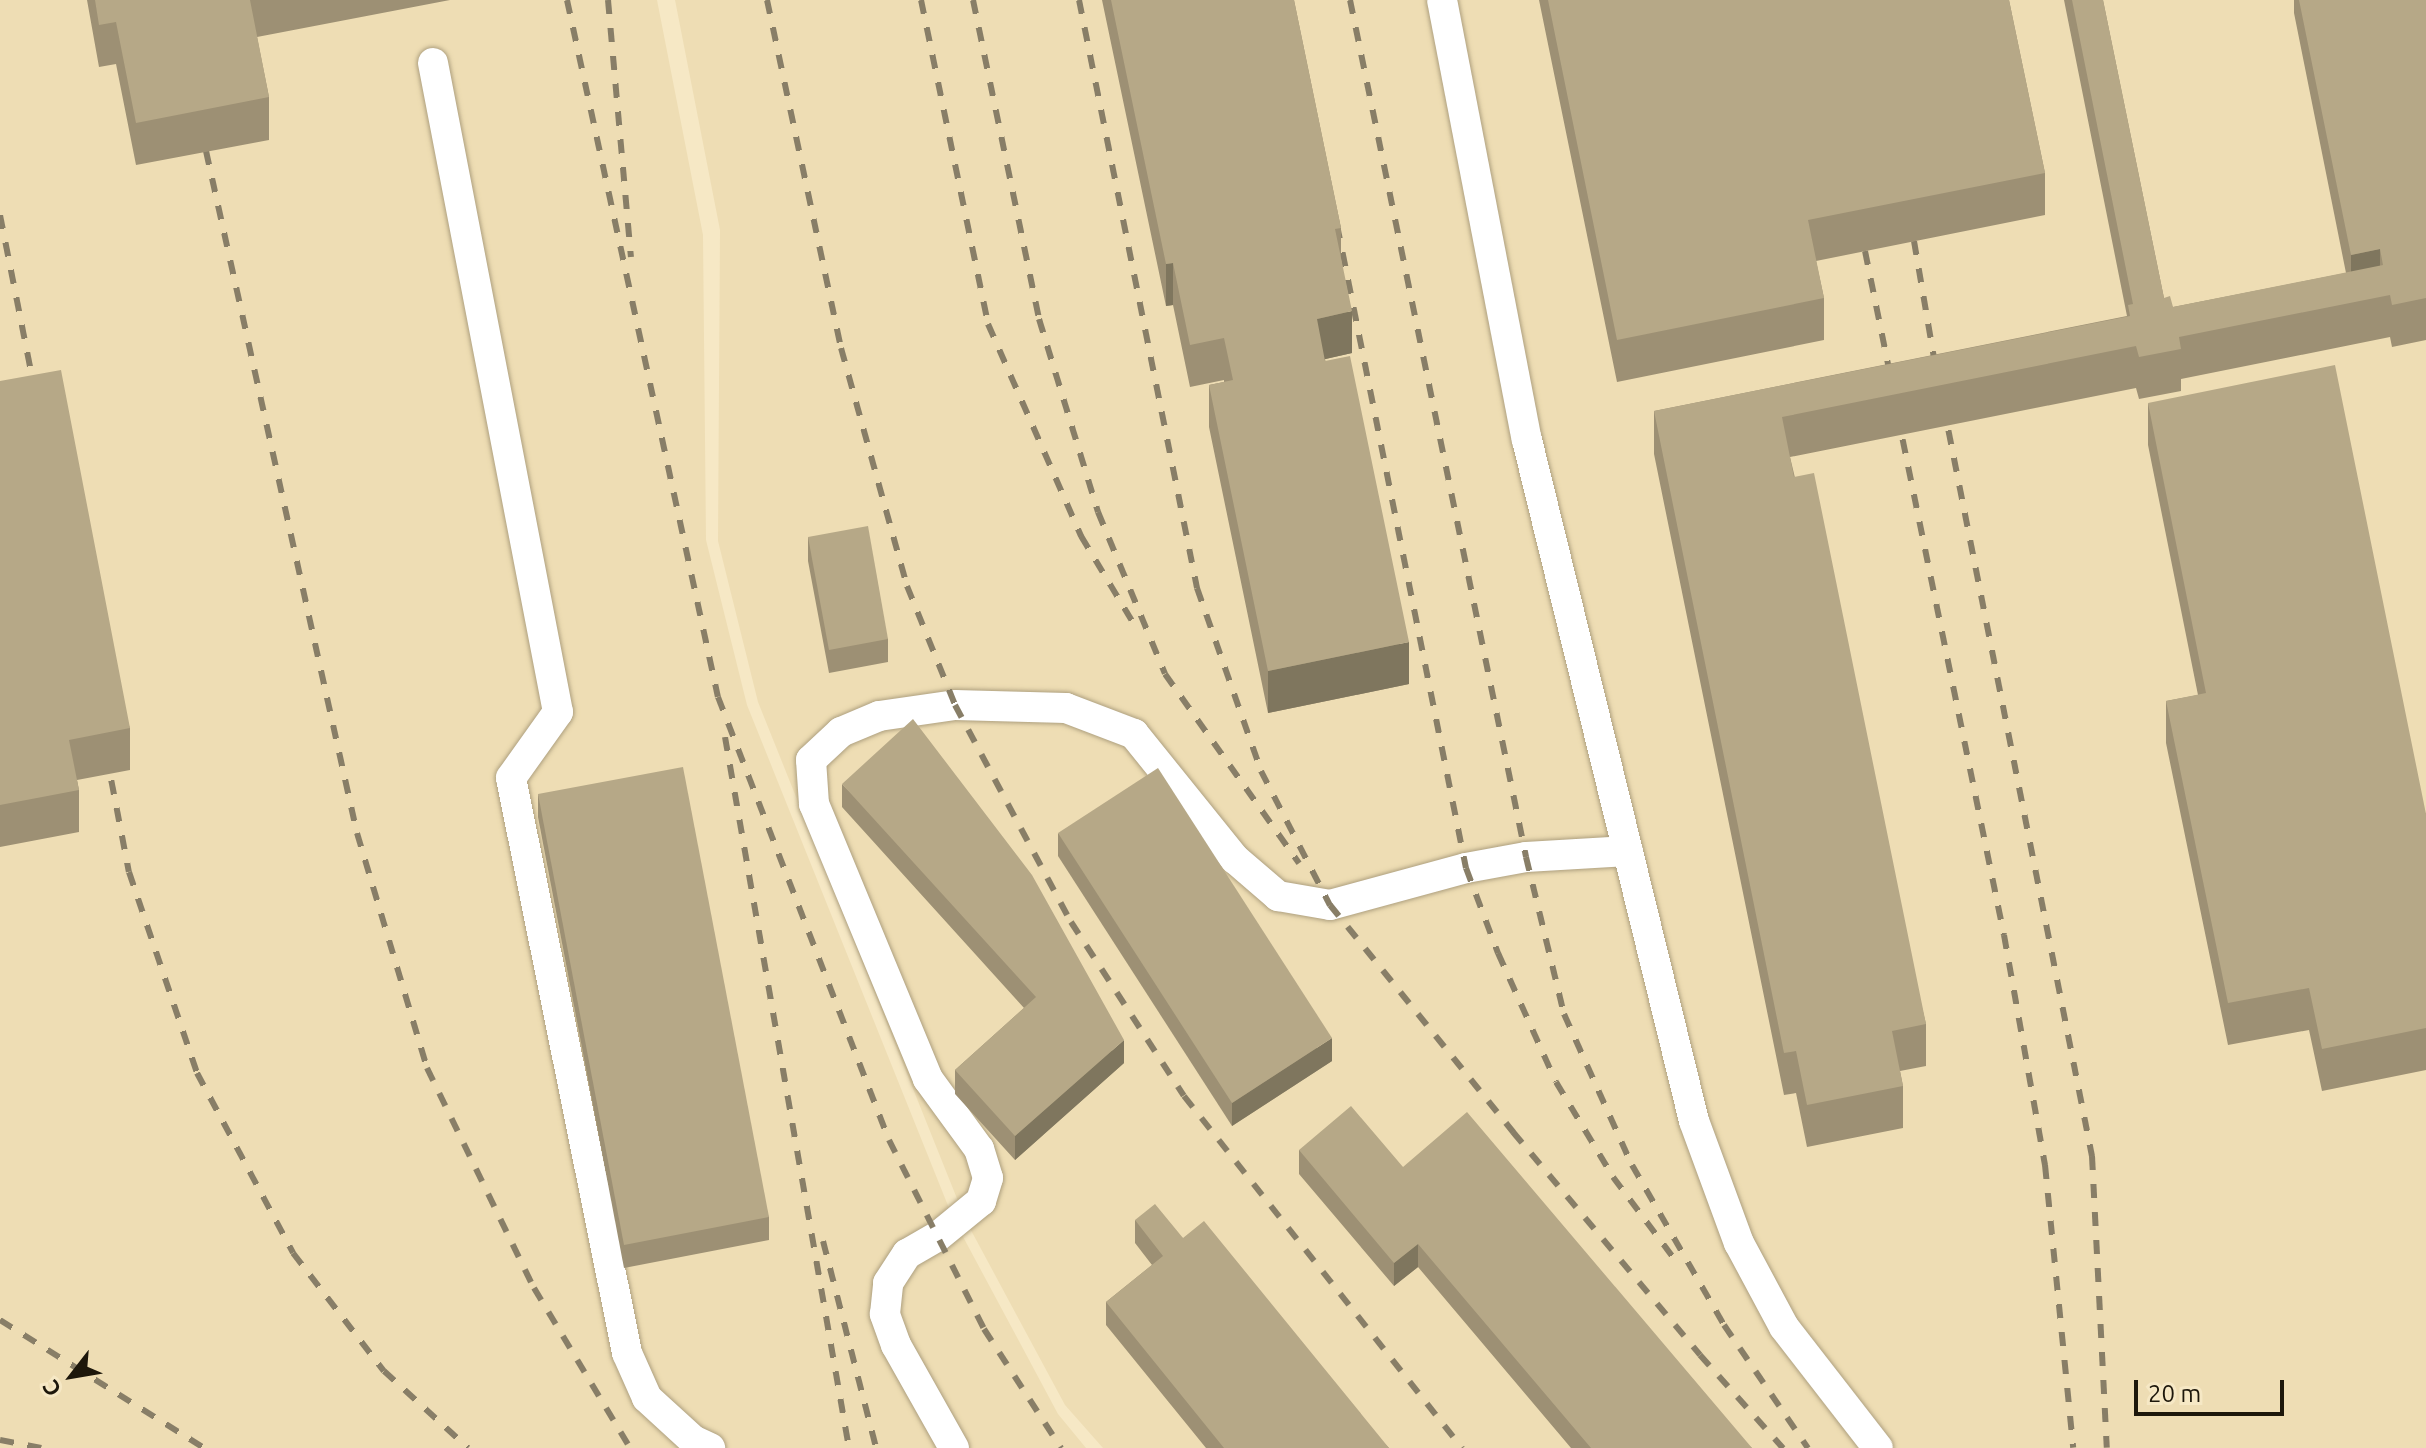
<!DOCTYPE html>
<html>
<head>
<meta charset="utf-8">
<style>
  body { margin:0 }
  #map { position:relative; width:2426px; height:1448px; overflow:hidden; background:#f6e8c5; font-family:Ubuntu,sans-serif }
  div>[style] { position:absolute }
  [style*='--x'] { left:calc(var(--x)*1px); top:calc(var(--y)*1px); width:calc(var(--w)*1px); rotate:calc(var(--a)*1deg) }
  .built>* { inset:0; background:#eeddb4 }
  .roads { filter:drop-shadow(0 0 2px #aea07f) drop-shadow(0 0 2px #aea07f) }
  .lane>* { height:30px; margin:-15px; padding:0 15px; transform-origin:15px; border-radius:15px; background:#fff }
  .rail>* { height:6px; margin-top:-3px; transform-origin:0; background:repeating-linear-gradient(90deg,#887e67 0 14px,transparent 0 28px) }
  .wall>* { inset:0; background:#9d9074 }
  .shaded-wall>* { inset:0; background:#7f765e }
  .building>* { inset:0; background:#b6a887 }
  span { translate:-50% -50%; white-space:nowrap; text-align:center; line-height:1.15; -webkit-text-stroke:7px #f6e8c5; paint-order:stroke }
  .north { position:absolute; left:32px; top:1336px; width:80px; height:80px; -webkit-text-stroke:6px #f6e8c5; paint-order:stroke; rotate:239deg; font-size:22px; font-weight:700; line-height:32px; text-align:center; color:#1d170b }
  .north::after { content:''; display:block; margin:auto; width:28px; height:36px; background:#1d170b; clip-path:polygon(50% 0,100% 100%,50% 72%,0 100%) }
  .scale { position:absolute; left:2134px; top:1380px; width:150px; height:36px; box-sizing:border-box; border:4px solid #1d170b; border-top:0; padding-left:10px; font-size:24px; line-height:28px; white-space:nowrap; color:#1d170b; -webkit-text-stroke:6px #f6e8c5; paint-order:stroke }
</style>
</head>
<body>
<div id="map">
  <div class="built">
    <i style="clip-path:polygon(0 0,657px 0,703px 235px,706px 540px,747px 705px,953px 1218px,1058px 1414px,1086px 1448px,0 1448px)"></i>
    <i style="clip-path:polygon(675px 0,2426px 0,2426px 1448px,1103px 1448px,1065px 1405px,966px 1221px,758px 702px,718px 541px,720px 230px)"></i>
  </div>
  <div class="roads">
    <div class="lane">
      <i style="--x:1442;--y:0;--w:448;--a:79.1"></i>
      <i style="--x:1527;--y:440;--w:701;--a:76.22"></i>
      <i style="--x:1694;--y:1121;--w:130;--a:69.8"></i>
      <i style="--x:1739;--y:1243;--w:95;--a:61.8"></i>
      <i style="--x:1784;--y:1327;--w:153;--a:52.2"></i>
      <i style="--x:433;--y:63;--w:661;--a:79.1"></i>
      <i style="--x:558;--y:712;--w:81;--a:125.5"></i>
      <i style="--x:511;--y:778;--w:587;--a:78.59"></i>
      <i style="--x:627;--y:1353;--w:49;--a:66"></i>
      <i style="--x:647;--y:1398;--w:62;--a:42.4"></i>
      <i style="--x:693;--y:1440;--w:19;--a:25"></i>
      <i style="--x:954;--y:1448;--w:118;--a:-119.4"></i>
      <i style="--x:896;--y:1345;--w:33;--a:-110"></i>
      <i style="--x:885;--y:1314;--w:31;--a:-84"></i>
      <i style="--x:888;--y:1283;--w:35;--a:-57"></i>
      <i style="--x:907;--y:1254;--w:34;--a:-30"></i>
      <i style="--x:937;--y:1237;--w:57;--a:-39.3"></i>
      <i style="--x:981;--y:1201;--w:24;--a:-73"></i>
      <i style="--x:988;--y:1178;--w:30;--a:-107"></i>
      <i style="--x:979;--y:1149;--w:87;--a:-126.1"></i>
      <i style="--x:928;--y:1079;--w:298;--a:-112.5"></i>
      <i style="--x:814;--y:804;--w:44;--a:-93.9"></i>
      <i style="--x:811;--y:760;--w:41;--a:-43"></i>
      <i style="--x:841;--y:732;--w:41;--a:-22.8"></i>
      <i style="--x:879;--y:716;--w:77;--a:-8.2"></i>
      <i style="--x:955;--y:705;--w:111;--a:1.5"></i>
      <i style="--x:1066;--y:708;--w:73;--a:20.9"></i>
      <i style="--x:1134;--y:734;--w:161;--a:51.1"></i>
      <i style="--x:1235;--y:859;--w:57;--a:40.7"></i>
      <i style="--x:1278;--y:896;--w:53;--a:9.8"></i>
      <i style="--x:1330;--y:905;--w:141;--a:-15.2"></i>
      <i style="--x:1466;--y:868;--w:61;--a:-10.4"></i>
      <i style="--x:1526;--y:857;--w:102;--a:-3.4"></i>
    </div>
  </div>
  <div class="rail">
    <i style="--x:567;--y:0;--w:713;--a:77.78"></i>
    <i style="--x:718;--y:697;--w:475;--a:68.9"></i>
    <i style="--x:889;--y:1140;--w:212;--a:63.3"></i>
    <i style="--x:984;--y:1329;--w:142;--a:57.1"></i>
    <i style="--x:608;--y:0;--w:258;--a:84.9"></i>
    <i style="--x:767;--y:0;--w:356;--a:78"></i>
    <i style="--x:841;--y:348;--w:247;--a:74.5"></i>
    <i style="--x:907;--y:586;--w:128;--a:68"></i>
    <i style="--x:955;--y:705;--w:246;--a:61.9"></i>
    <i style="--x:1071;--y:922;--w:207;--a:57"></i>
    <i style="--x:1184;--y:1096;--w:449;--a:51.7"></i>
    <i style="--x:921;--y:0;--w:331;--a:78.3"></i>
    <i style="--x:988;--y:324;--w:232;--a:66.3"></i>
    <i style="--x:1081;--y:536;--w:105;--a:59"></i>
    <i style="--x:973;--y:0;--w:326;--a:78.3"></i>
    <i style="--x:1039;--y:319;--w:202;--a:73"></i>
    <i style="--x:1098;--y:512;--w:175;--a:67.5"></i>
    <i style="--x:1165;--y:674;--w:232;--a:54.7"></i>
    <i style="--x:1079;--y:0;--w:600;--a:78.65"></i>
    <i style="--x:1197;--y:588;--w:194;--a:70.7"></i>
    <i style="--x:1261;--y:771;--w:151;--a:62.8"></i>
    <i style="--x:1330;--y:905;--w:292;--a:51.1"></i>
    <i style="--x:1513;--y:1132;--w:291;--a:50"></i>
    <i style="--x:1700;--y:1355;--w:125;--a:48.3"></i>
    <i style="--x:1350;--y:0;--w:875;--a:78.39"></i>
    <i style="--x:1526;--y:857;--w:162;--a:76.4"></i>
    <i style="--x:1564;--y:1014;--w:166;--a:65.8"></i>
    <i style="--x:1632;--y:1165;--w:185;--a:60.1"></i>
    <i style="--x:1724;--y:1325;--w:149;--a:55.7"></i>
    <i style="--x:206;--y:151;--w:699;--a:77.52"></i>
    <i style="--x:357;--y:833;--w:245;--a:73.4"></i>
    <i style="--x:427;--y:1068;--w:245;--a:64.1"></i>
    <i style="--x:534;--y:1288;--w:187;--a:59"></i>
    <i style="--x:0;--y:215;--w:185;--a:78.8"></i>
    <i style="--x:1337;--y:225;--w:656;--a:78.66"></i>
    <i style="--x:1466;--y:868;--w:91;--a:69.4"></i>
    <i style="--x:1498;--y:953;--w:141;--a:65.8"></i>
    <i style="--x:1556;--y:1082;--w:111;--a:59"></i>
    <i style="--x:1613;--y:1177;--w:109;--a:53.2"></i>
    <i style="--x:1914;--y:241;--w:136;--a:80.3"></i>
    <i style="--x:1865;--y:251;--w:136;--a:78.5"></i>
    <i style="--x:1943;--y:403;--w:768;--a:78.81"></i>
    <i style="--x:2092;--y:1156;--w:292;--a:87.1"></i>
    <i style="--x:1897;--y:412;--w:534;--a:78.44"></i>
    <i style="--x:2004;--y:935;--w:234;--a:79.9"></i>
    <i style="--x:2045;--y:1165;--w:284;--a:84.3"></i>
    <i style="--x:725;--y:737;--w:722;--a:80.11"></i>
    <i style="--x:106;--y:753;--w:121;--a:79.1"></i>
    <i style="--x:129;--y:872;--w:212;--a:71.3"></i>
    <i style="--x:197;--y:1073;--w:204;--a:61.9"></i>
    <i style="--x:293;--y:1253;--w:149;--a:52.4"></i>
    <i style="--x:384;--y:1371;--w:114;--a:42.5"></i>
    <i style="--x:823;--y:1241;--w:214;--a:75.6"></i>
    <i style="--x:0;--y:1320;--w:241;--a:32.1"></i>
    <i style="--x:0;--y:1440;--w:42;--a:11"></i>
  </div>
  <div class="wall">
    <i style="clip-path:polygon(87px 0,450px 0,257px 37px,269px 97px,269px 140px,136px 165px,116px 64px,99px 67px)"></i>
    <i style="clip-path:polygon(1102px 0,1294px 0,1341px 228px,1341px 258px,1352px 353px,1325px 359px,1409px 684px,1268px 713px,1209px 427px,1209px 385px,1224px 382px,1224px 380px,1190px 387px,1173px 305px,1166px 306px)"></i>
    <i style="clip-path:polygon(1539px 0,2009px 0,2045px 173px,2045px 215px,1816px 261px,1824px 298px,1824px 340px,1617px 382px)"></i>
    <i style="clip-path:polygon(2064px 0,2103px 0,2164px 298px,2173px 307px,2346px 273px,2294px 13px,2294px 0,2426px 0,2426px 340px,2392px 347px,2390px 337px,2181px 379px,2181px 391px,2139px 399px,2136px 388px,1790px 457px,1926px 1024px,1926px 1066px,1900px 1071px,1903px 1086px,1903px 1128px,1807px 1147px,1796px 1093px,1784px 1095px,1654px 454px,1654px 411px,2127px 316px)"></i>
    <i style="clip-path:polygon(0 381px,130px 728px,130px 770px,77px 780px,79px 790px,79px 832px,0 847px)"></i>
    <i style="clip-path:polygon(2148px 403px,2426px 814px,2426px 1070px,2322px 1091px,2309px 1030px,2228px 1045px,2166px 743px,2166px 701px,2198px 695px,2148px 445px)"></i>
    <i style="clip-path:polygon(808px 537px,888px 639px,888px 662px,829px 673px,808px 561px)"></i>
    <i style="clip-path:polygon(842px 784px,1124px 1063px,1015px 1160px,955px 1094px,955px 1070px,1024px 1008px,842px 807px)"></i>
    <i style="clip-path:polygon(538px 794px,769px 1217px,769px 1240px,624px 1268px,538px 817px)"></i>
    <i style="clip-path:polygon(1058px 833px,1332px 1061px,1232px 1126px,1058px 856px)"></i>
    <i style="clip-path:polygon(1299px 1150px,1403px 1167px,1752px 1448px,1571px 1448px,1418px 1267px,1394px 1286px,1299px 1174px)"></i>
    <i style="clip-path:polygon(1135px 1220px,1183px 1238px,1389px 1448px,1206px 1448px,1106px 1325px,1106px 1302px,1152px 1265px,1135px 1243px)"></i>
  </div>
  <div class="shaded-wall">
    <i style="clip-path:polygon(2380px 249px,2380px 291px,2351px 297px,2351px 255px)"></i>
    <i style="clip-path:polygon(1173px 263px,1173px 305px,1166px 306px,1166px 264px)"></i>
    <i style="clip-path:polygon(1352px 311px,1352px 353px,1317px 361px,1317px 319px)"></i>
    <i style="clip-path:polygon(1409px 642px,1409px 684px,1268px 713px,1268px 671px)"></i>
    <i style="clip-path:polygon(1332px 1038px,1332px 1061px,1232px 1126px,1232px 1103px)"></i>
    <i style="clip-path:polygon(1124px 1040px,1124px 1063px,1015px 1160px,1015px 1136px)"></i>
    <i style="clip-path:polygon(1418px 1244px,1418px 1267px,1394px 1286px,1394px 1263px)"></i>
  </div>
  <div class="building">
    <i style="clip-path:polygon(95px 0,250px 0,269px 97px,136px 123px,116px 22px,99px 25px)"></i>
    <i style="clip-path:polygon(1111px 0,1294px 0,1341px 228px,1335px 229px,1352px 311px,1317px 319px,1325px 361px,1350px 356px,1409px 642px,1268px 671px,1209px 385px,1233px 380px,1224px 338px,1190px 345px,1173px 263px,1166px 264px)"></i>
    <i style="clip-path:polygon(1548px 0,2009px 0,2045px 173px,1808px 220px,1824px 298px,1617px 340px)"></i>
    <i style="clip-path:polygon(2072px 0,2103px 0,2164px 298px,2170px 296px,2173px 307px,2383px 265px,2380px 249px,2351px 255px,2299px 0,2426px 0,2426px 298px,2392px 305px,2390px 295px,2179px 337px,2181px 349px,2139px 357px,2136px 346px,1782px 417px,1794px 477px,1814px 473px,1926px 1024px,1892px 1031px,1903px 1086px,1807px 1105px,1796px 1051px,1784px 1053px,1654px 411px,2130px 316px,2128px 305px,2133px 304px)"></i>
    <i style="clip-path:polygon(2335px 365px,2426px 814px,2426px 1028px,2322px 1049px,2309px 988px,2228px 1003px,2166px 701px,2206px 693px,2148px 403px)"></i>
    <i style="clip-path:polygon(61px 370px,130px 728px,69px 740px,79px 790px,0 805px,0 381px)"></i>
    <i style="clip-path:polygon(868px 526px,888px 639px,829px 650px,808px 537px)"></i>
    <i style="clip-path:polygon(913px 719px,1032px 875px,1124px 1040px,1015px 1136px,955px 1070px,1036px 997px,842px 784px)"></i>
    <i style="clip-path:polygon(683px 767px,769px 1217px,624px 1245px,538px 794px)"></i>
    <i style="clip-path:polygon(1158px 768px,1332px 1038px,1232px 1103px,1058px 833px)"></i>
    <i style="clip-path:polygon(1351px 1106px,1403px 1167px,1467px 1112px,1752px 1448px,1591px 1448px,1418px 1244px,1394px 1263px,1299px 1150px)"></i>
    <i style="clip-path:polygon(1155px 1204px,1183px 1238px,1204px 1221px,1389px 1448px,1224px 1448px,1106px 1302px,1163px 1256px,1135px 1220px)"></i>
  </div>
  <div class="north">С</div>
  <div class="scale">20 m</div>
</div>
</body>
</html>
